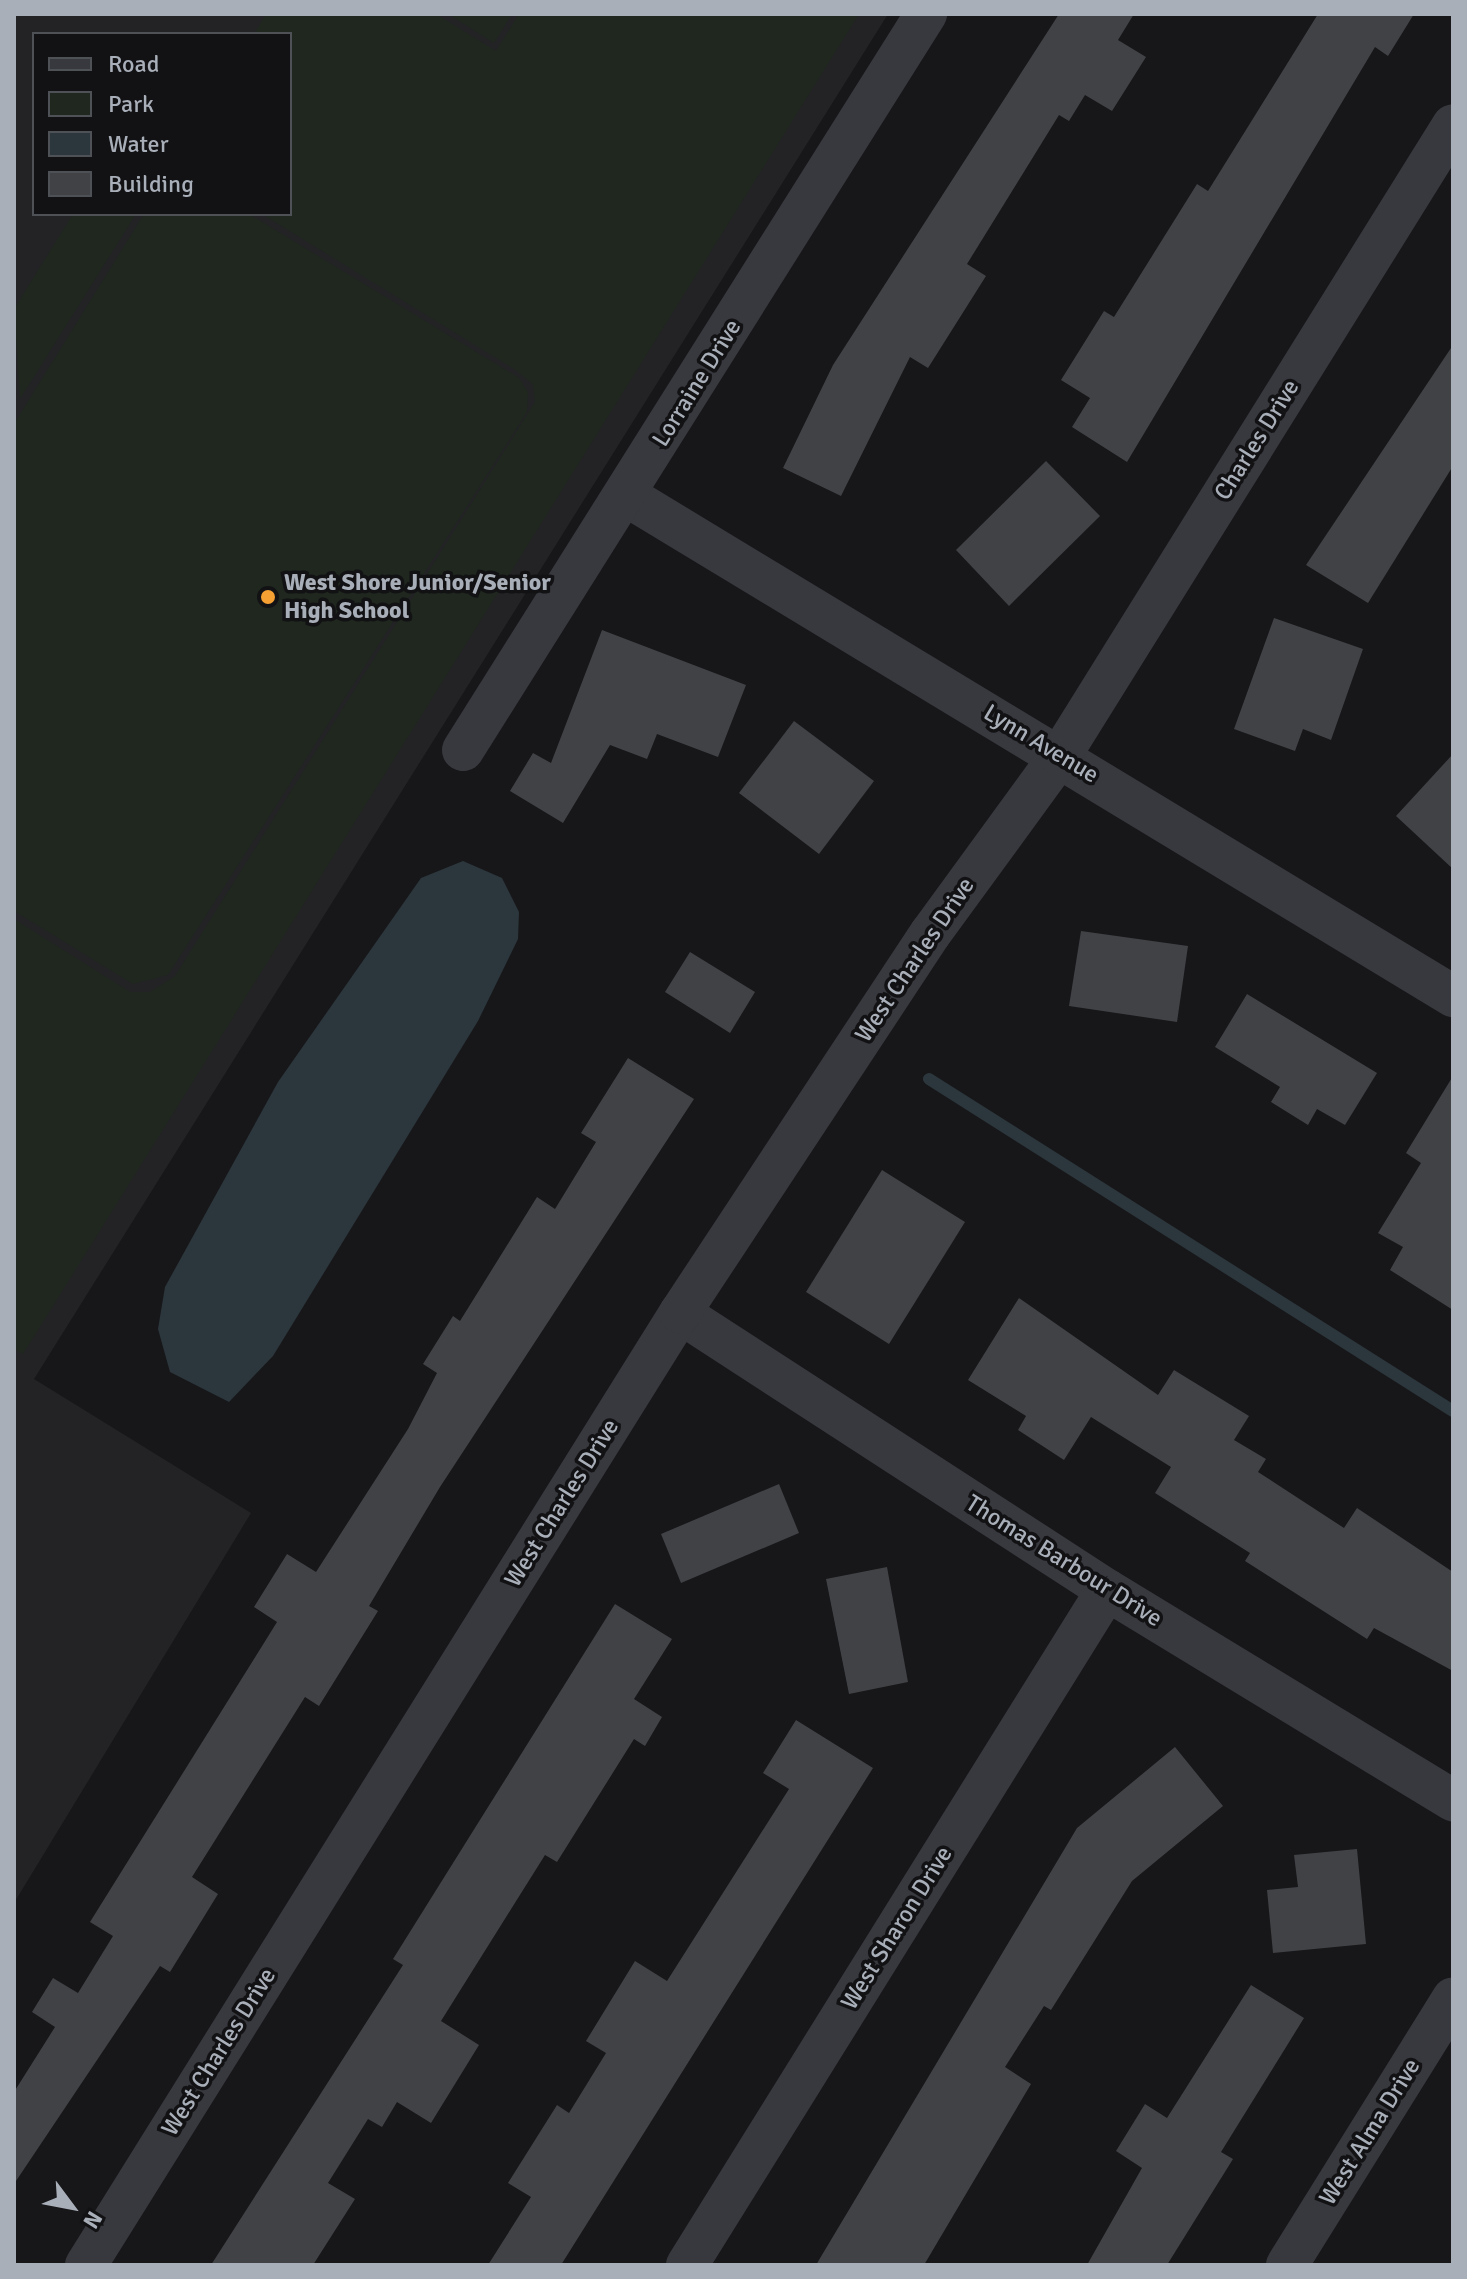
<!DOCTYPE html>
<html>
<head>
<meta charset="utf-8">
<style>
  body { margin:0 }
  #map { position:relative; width:1467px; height:2279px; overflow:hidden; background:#171719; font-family:Signika,sans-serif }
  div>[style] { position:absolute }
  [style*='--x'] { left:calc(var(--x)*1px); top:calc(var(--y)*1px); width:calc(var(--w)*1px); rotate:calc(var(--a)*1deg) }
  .built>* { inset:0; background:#232326 }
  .green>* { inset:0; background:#1f271f }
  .water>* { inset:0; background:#2c373d }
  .stream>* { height:12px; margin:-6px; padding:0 6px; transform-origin:6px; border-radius:6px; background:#2c373d }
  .building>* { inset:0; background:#414246 }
  .street>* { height:42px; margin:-21px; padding:0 21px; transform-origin:21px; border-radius:21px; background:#38393e }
  .dots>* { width:22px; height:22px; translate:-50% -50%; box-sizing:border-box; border:4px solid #121214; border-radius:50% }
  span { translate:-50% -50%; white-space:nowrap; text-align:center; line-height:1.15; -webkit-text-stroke:7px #121214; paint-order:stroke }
  .street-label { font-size:24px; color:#a9afb9 }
  .poi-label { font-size:24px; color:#a9afb9; font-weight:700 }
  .left { translate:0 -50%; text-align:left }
  .frame { position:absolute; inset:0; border:16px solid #a9afb9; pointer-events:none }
  .legend { position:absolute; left:32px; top:32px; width:260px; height:184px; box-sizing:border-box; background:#121214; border:2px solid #4e5156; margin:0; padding:10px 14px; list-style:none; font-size:24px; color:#a9afb9 }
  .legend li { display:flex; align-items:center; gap:16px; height:40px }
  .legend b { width:40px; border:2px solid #4e5156 }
  .north { position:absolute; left:32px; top:2167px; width:80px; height:80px; -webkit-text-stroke:6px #121214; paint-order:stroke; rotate:122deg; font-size:22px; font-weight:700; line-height:32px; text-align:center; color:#a9afb9 }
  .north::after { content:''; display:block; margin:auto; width:28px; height:36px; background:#a9afb9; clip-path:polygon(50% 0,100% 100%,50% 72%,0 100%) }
</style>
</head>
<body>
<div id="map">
  <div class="built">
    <i style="clip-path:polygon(evenodd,14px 14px,888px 14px,34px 1379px,251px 1513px,14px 1903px,14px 14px,34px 34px,290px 34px,290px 214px,34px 214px,34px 34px)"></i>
  </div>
  <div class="green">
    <i style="clip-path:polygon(266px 14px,436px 14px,496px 51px,519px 14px,859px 14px,23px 1354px,14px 1349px,14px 919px,130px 992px,150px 992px,175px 976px,535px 402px,533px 384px,514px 369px,262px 214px,290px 214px,290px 34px,254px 34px)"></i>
    <i style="clip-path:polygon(448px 14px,512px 14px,494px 43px)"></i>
    <i style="clip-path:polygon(73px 214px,136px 214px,20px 399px,14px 309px)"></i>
    <i style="clip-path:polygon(144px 214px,249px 214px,519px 378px,528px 392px,527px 412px,168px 975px,133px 984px,14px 911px,14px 424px)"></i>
  </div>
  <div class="water">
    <i style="clip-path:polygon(463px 861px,502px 878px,519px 912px,518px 939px,478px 1021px,273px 1356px,229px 1402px,170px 1372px,158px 1329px,165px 1287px,278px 1082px,421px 878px)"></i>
  </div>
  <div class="stream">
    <i style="--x:929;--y:1079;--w:620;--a:32.36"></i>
  </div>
  <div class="building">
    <i style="clip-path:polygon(1059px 14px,1134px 14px,1118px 40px,1146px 57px,1112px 111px,1085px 95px,1069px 121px,1059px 115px,967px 264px,986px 276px,928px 368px,910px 357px,841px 496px,783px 468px,833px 365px)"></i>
    <i style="clip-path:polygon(1318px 14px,1414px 14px,1388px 56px,1375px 47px,1127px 462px,1072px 427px,1090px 398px,1061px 380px,1104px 311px,1114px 317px,1197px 184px,1208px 191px)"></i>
    <i style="clip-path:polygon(1453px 345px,1453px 466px,1368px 603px,1306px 565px)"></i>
    <i style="clip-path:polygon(1046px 461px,1100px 516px,1009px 606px,956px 550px)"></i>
    <i style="clip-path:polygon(1274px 618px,1363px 649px,1331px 740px,1303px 729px,1295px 751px,1234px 729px)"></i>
    <i style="clip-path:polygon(602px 630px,746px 685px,718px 757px,657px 734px,647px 759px,610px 745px,563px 823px,510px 791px,533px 753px,551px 763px)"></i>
    <i style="clip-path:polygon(794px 721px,874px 781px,819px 854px,739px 793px)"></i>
    <i style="clip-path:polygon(1453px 754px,1453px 869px,1396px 816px)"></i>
    <i style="clip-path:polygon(1081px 931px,1188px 946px,1177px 1022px,1069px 1006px)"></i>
    <i style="clip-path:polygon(690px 952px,755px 992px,730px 1033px,665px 992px)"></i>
    <i style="clip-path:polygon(1247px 994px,1377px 1073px,1345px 1125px,1317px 1109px,1308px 1125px,1271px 1102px,1280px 1087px,1215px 1047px)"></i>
    <i style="clip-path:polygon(628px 1058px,694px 1099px,440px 1487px,369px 1606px,378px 1611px,319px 1706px,305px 1697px,192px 1877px,218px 1894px,170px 1972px,160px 1966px,14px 2184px,14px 2092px,55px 2027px,32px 2012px,53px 1978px,78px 1993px,113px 1936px,90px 1922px,277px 1622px,254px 1607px,287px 1554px,316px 1572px,408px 1429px,437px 1373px,423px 1364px,453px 1316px,460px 1321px,537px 1197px,555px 1209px,596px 1142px,581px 1133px)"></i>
    <i style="clip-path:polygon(1453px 1076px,1453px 1310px,1390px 1270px,1403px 1247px,1378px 1233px,1421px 1163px,1406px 1153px)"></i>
    <i style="clip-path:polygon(882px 1170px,965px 1222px,889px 1344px,806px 1292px)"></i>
    <i style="clip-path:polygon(1019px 1298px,1158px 1395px,1174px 1370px,1249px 1416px,1234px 1440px,1266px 1459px,1258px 1472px,1344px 1528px,1357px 1508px,1453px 1572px,1453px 1671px,1374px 1628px,1367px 1639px,1245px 1561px,1250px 1553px,1155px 1493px,1171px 1467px,1091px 1417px,1064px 1460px,1018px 1430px,1026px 1416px,968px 1380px)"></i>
    <i style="clip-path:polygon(779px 1484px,799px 1533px,681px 1583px,661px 1534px)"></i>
    <i style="clip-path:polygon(887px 1567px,908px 1682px,849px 1694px,826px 1579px)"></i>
    <i style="clip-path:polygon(615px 1604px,672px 1639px,634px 1699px,662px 1717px,645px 1746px,634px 1739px,557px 1862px,545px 1855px,441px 2021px,479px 2045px,431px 2123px,397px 2102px,382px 2127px,368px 2119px,328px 2183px,355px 2199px,313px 2265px,211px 2265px,403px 1965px,393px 1959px)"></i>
    <i style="clip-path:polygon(796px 1720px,873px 1768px,561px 2265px,488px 2265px,531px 2197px,508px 2183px,557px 2105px,569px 2113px,606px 2053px,586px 2041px,635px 1961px,667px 1981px,789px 1789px,763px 1773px)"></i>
    <i style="clip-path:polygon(1175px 1747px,1223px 1806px,1132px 1881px,1051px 2010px,1044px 2006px,1005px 2067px,1031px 2084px,924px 2265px,816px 2265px,1077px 1828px)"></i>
    <i style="clip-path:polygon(1357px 1849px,1366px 1944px,1273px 1953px,1267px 1890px,1298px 1887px,1294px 1855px)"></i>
    <i style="clip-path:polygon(1251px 1985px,1304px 2018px,1221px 2152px,1233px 2159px,1167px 2265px,1087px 2265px,1142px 2168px,1116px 2151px,1145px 2104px,1167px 2118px)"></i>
  </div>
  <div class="street">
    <i style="--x:627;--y:496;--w:966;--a:31.19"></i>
    <i style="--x:463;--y:750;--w:870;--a:-57.83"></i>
    <i style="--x:680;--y:1313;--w:509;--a:32.97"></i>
    <i style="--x:1107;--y:1590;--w:405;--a:31.3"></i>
    <i style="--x:86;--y:2265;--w:1122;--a:-58.04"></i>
    <i style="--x:680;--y:1313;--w:454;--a:-56.6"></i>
    <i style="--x:930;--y:934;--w:220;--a:-53.9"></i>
    <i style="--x:1060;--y:756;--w:743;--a:-58.08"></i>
    <i style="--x:687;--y:2265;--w:795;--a:-58.11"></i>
    <i style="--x:1287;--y:2265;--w:314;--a:-58.1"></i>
  </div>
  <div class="dots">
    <i style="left:268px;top:597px;background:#f5a033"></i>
  </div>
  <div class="street-label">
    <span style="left:697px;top:383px;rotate:-58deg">Lorraine Drive</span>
    <span style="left:1257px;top:440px;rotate:-58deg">Charles Drive</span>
    <span style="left:1041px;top:744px;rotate:31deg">Lynn Avenue</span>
    <span style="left:915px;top:960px;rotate:-56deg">West Charles Drive</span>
    <span style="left:562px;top:1503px;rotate:-58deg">West Charles Drive</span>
    <span style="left:1064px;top:1561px;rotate:32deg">Thomas Barbour Drive</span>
    <span style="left:897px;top:1928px;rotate:-58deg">West Sharon Drive</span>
    <span style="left:219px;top:2052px;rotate:-58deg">West Charles Drive</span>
    <span style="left:1370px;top:2132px;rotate:-58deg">West Alma Drive</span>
  </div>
  <div class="poi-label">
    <span class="left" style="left:284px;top:597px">West Shore Junior/Senior<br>High School</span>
  </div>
  <div class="frame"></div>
  <ul class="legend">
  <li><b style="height:10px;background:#38393e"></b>Road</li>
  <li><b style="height:22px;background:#1f271f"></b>Park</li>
  <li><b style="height:22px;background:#2c373d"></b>Water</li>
  <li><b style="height:22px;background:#414246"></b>Building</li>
  </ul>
  <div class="north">N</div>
</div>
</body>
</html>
